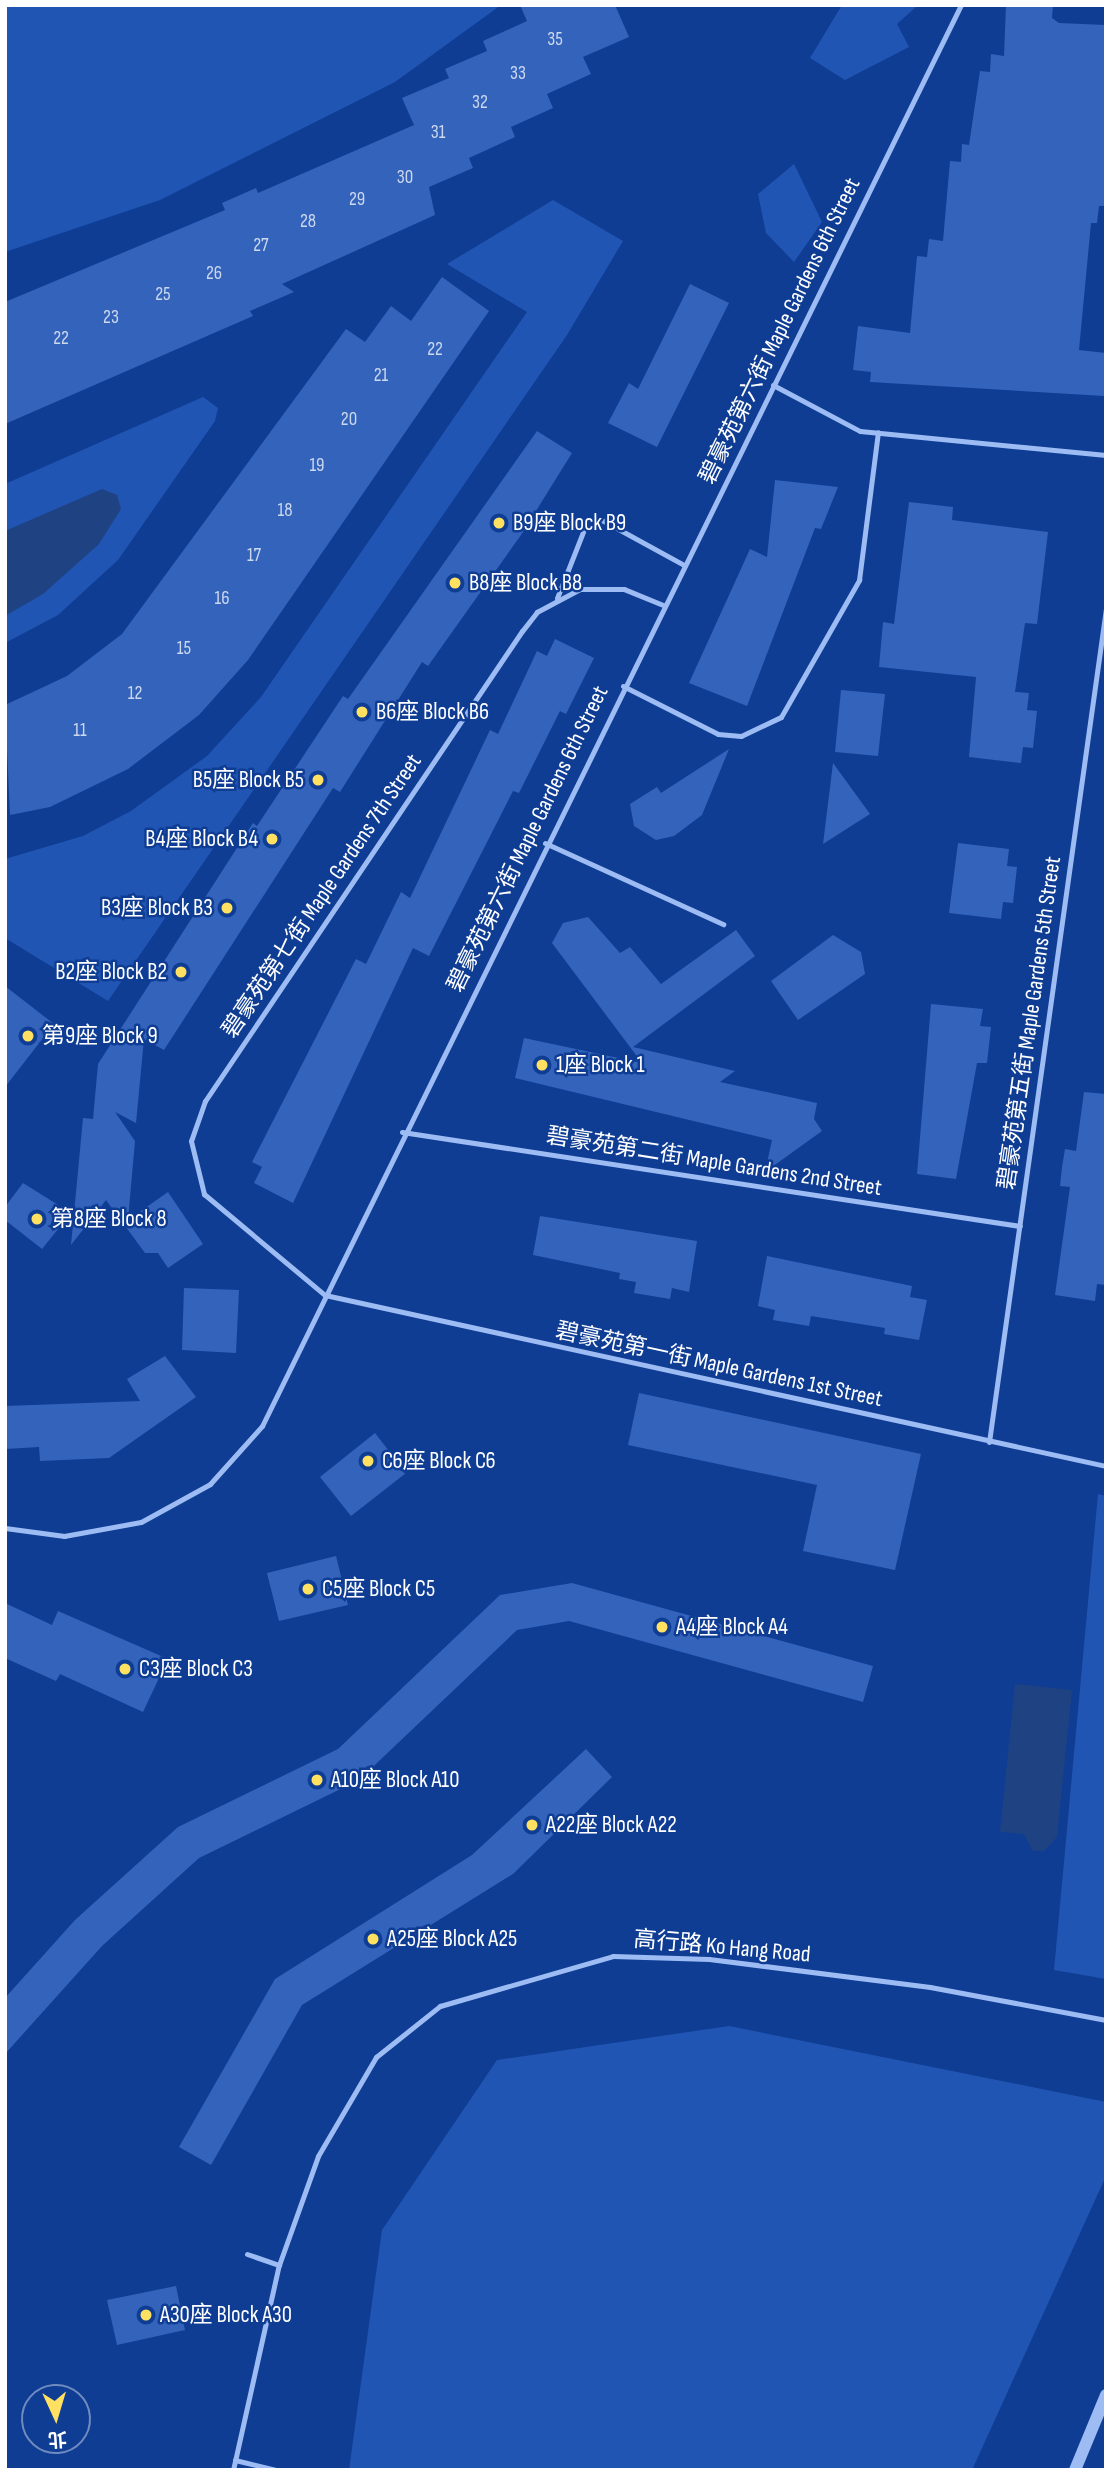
<!DOCTYPE html>
<html>
<head>
<meta charset="utf-8">
<style>
  body { margin:0 }
  #map { position:relative; width:1111px; height:2475px; overflow:hidden; background:#0f3d94; font-family:"Sofia Sans Condensed","Noto Sans TC",sans-serif }
  div>[style] { position:absolute }
  [style*='--x'] { left:calc(var(--x)*1px); top:calc(var(--y)*1px); width:calc(var(--w)*1px); rotate:calc(var(--a)*1deg) }
  .green>* { inset:0; background:#2155b4 }
  .water>* { inset:0; background:#1f4283 }
  .building>* { inset:0; background:#3463bc }
  .service>* { height:5px; margin:-2.5px; padding:0 2.5px; transform-origin:2.5px; border-radius:2.5px; background:#9dbcf4 }
  .tertiary>* { height:12px; margin:-6px; padding:0 6px; transform-origin:6px; border-radius:6px; background:#9dbcf4 }
  .dots>* { width:19px; height:19px; translate:-50% -50%; box-sizing:border-box; border:4px solid #0f3d94; border-radius:50% }
  span { translate:-50% -50%; white-space:nowrap; text-align:center; line-height:1.15; -webkit-text-stroke:5px #0f3d94; paint-order:stroke }
  .number-label { font-size:19px; color:#ccd8ee }
  .number-label span { -webkit-text-stroke-width:0 }
  .street-label { font-size:23px; color:#fff }
  .poi-label { font-size:23px; color:#fff }
  .left { translate:0 -50%; text-align:left }
  .right { translate:-100% -50%; text-align:right }
  .frame { position:absolute; inset:0; border:7px solid #fff; pointer-events:none }
  .north { position:absolute; left:21px; top:2384px; width:70px; height:70px; box-sizing:border-box; background:#0f3d94; border:2px solid #6f8bbf; border-radius:50%; rotate:176deg; font-size:19px; font-weight:700; line-height:28px; text-align:center; color:#fff }
  .north::after { content:''; display:block; margin:auto; width:24px; height:32px; background:#ffe060; clip-path:polygon(50% 0,100% 100%,50% 72%,0 100%) }
</style>
</head>
<body>
<div id="map">
  <div class="green">
    <i style="clip-path:polygon(5px 5px,501px 5px,395px 82px,160px 200px,5px 252px)"></i>
    <i style="clip-path:polygon(842px 5px,918px 5px,897px 24px,909px 47px,845px 80px,810px 58px)"></i>
    <i style="clip-path:polygon(794px 164px,822px 222px,794px 262px,766px 233px,758px 194px)"></i>
    <i style="clip-path:polygon(553px 200px,623px 241px,567px 335px,108px 1001px,5px 938px,5px 859px,83px 836px,131px 811px,207px 756px,261px 697px,527px 312px,447px 264px)"></i>
    <i style="clip-path:polygon(203px 397px,218px 408px,215px 421px,118px 560px,58px 615px,5px 643px,5px 484px)"></i>
    <i style="clip-path:polygon(1098px 1494px,1106px 1496px,1106px 1979px,1054px 1970px)"></i>
    <i style="clip-path:polygon(729px 2026px,1106px 2102px,1106px 2176px,972px 2470px,349px 2470px,382px 2230px,497px 2060px)"></i>
  </div>
  <div class="water">
    <i style="clip-path:polygon(102px 489px,117px 495px,121px 509px,99px 544px,43px 594px,5px 616px,5px 531px)"></i>
    <i style="clip-path:polygon(1015px 1684px,1072px 1690px,1057px 1837px,1044px 1851px,1033px 1851px,1024px 1834px,1000px 1832px)"></i>
  </div>
  <div class="building">
    <i style="clip-path:polygon(520px 5px,615px 5px,629px 37px,583px 57px,591px 74px,547px 94px,553px 108px,511px 127px,515px 137px,469px 158px,473px 168px,429px 187px,435px 215px,282px 284px,294px 292px,250px 311px,253px 316px,5px 424px,5px 302px,225px 210px,222px 203px,256px 188px,258px 193px,414px 125px,402px 98px,449px 78px,445px 69px,487px 51px,483px 41px,527px 21px)"></i>
    <i style="clip-path:polygon(1006px 5px,1053px 5px,1052px 18px,1059px 23px,1106px 25px,1106px 206px,1099px 206px,1097px 223px,1091px 223px,1079px 350px,1106px 353px,1104px 396px,870px 382px,871px 372px,853px 370px,858px 326px,910px 333px,917px 256px,927px 257px,929px 239px,943px 241px,950px 161px,961px 162px,962px 144px,969px 145px,980px 71px,990px 72px,991px 54px,1004px 56px)"></i>
    <i style="clip-path:polygon(442px 277px,489px 311px,248px 660px,199px 715px,128px 769px,50px 807px,10px 815px,5px 705px,67px 676px,122px 634px,346px 329px,365px 342px,391px 306px,411px 321px)"></i>
    <i style="clip-path:polygon(690px 284px,729px 303px,657px 447px,608px 423px,629px 383px,638px 389px)"></i>
    <i style="clip-path:polygon(537px 431px,572px 453px,521px 535px,428px 666px,422px 662px,340px 792px,333px 788px,164px 1050px,144px 1039px,136px 1123px,115px 1112px,135px 1141px,128px 1220px,168px 1192px,203px 1244px,168px 1268px,158px 1253px,145px 1253px,106px 1200px,71px 1245px,83px 1118px,93px 1119px,98px 1064px,253px 823px,257px 826px,343px 696px,348px 699px)"></i>
    <i style="clip-path:polygon(775px 480px,838px 487px,821px 529px,815px 528px,747px 706px,689px 683px,750px 549px,767px 557px)"></i>
    <i style="clip-path:polygon(909px 502px,953px 507px,952px 520px,1048px 532px,1037px 624px,1025px 623px,1015px 692px,1029px 693px,1027px 710px,1037px 711px,1033px 748px,1023px 747px,1021px 763px,969px 757px,976px 677px,879px 667px,883px 622px,894px 624px)"></i>
    <i style="clip-path:polygon(555px 639px,594px 658px,566px 714px,560px 711px,519px 793px,513px 791px,429px 956px,413px 948px,293px 1203px,254px 1183px,262px 1167px,252px 1162px,356px 959px,366px 964px,401px 892px,410px 898px,490px 730px,498px 734px,537px 651px,547px 656px)"></i>
    <i style="clip-path:polygon(841px 690px,885px 694px,878px 756px,835px 752px)"></i>
    <i style="clip-path:polygon(729px 749px,702px 815px,674px 836px,656px 840px,634px 826px,630px 804px,657px 787px,661px 793px)"></i>
    <i style="clip-path:polygon(833px 763px,870px 814px,823px 844px)"></i>
    <i style="clip-path:polygon(958px 843px,1009px 849px,1007px 866px,1017px 867px,1013px 903px,1003px 902px,1001px 919px,949px 913px)"></i>
    <i style="clip-path:polygon(588px 917px,620px 953px,630px 947px,661px 984px,736px 930px,755px 956px,633px 1047px,735px 1071px,720px 1082px,817px 1103px,814px 1119px,822px 1131px,765px 1172px,772px 1140px,515px 1078px,524px 1038px,642px 1063px,552px 943px,563px 923px)"></i>
    <i style="clip-path:polygon(833px 935px,861px 952px,865px 974px,798px 1020px,771px 981px)"></i>
    <i style="clip-path:polygon(5px 986px,54px 1024px,5px 1087px)"></i>
    <i style="clip-path:polygon(931px 1004px,983px 1009px,980px 1026px,991px 1027px,987px 1063px,977px 1063px,956px 1179px,917px 1174px)"></i>
    <i style="clip-path:polygon(1084px 1092px,1106px 1094px,1106px 1285px,1097px 1284px,1095px 1301px,1055px 1295px,1070px 1187px,1060px 1186px,1062px 1167px,1065px 1149px,1076px 1151px)"></i>
    <i style="clip-path:polygon(23px 1183px,71px 1213px,42px 1249px,5px 1220px,5px 1207px)"></i>
    <i style="clip-path:polygon(540px 1216px,697px 1241px,689px 1292px,672px 1288px,670px 1299px,634px 1293px,636px 1282px,619px 1279px,620px 1273px,533px 1255px)"></i>
    <i style="clip-path:polygon(767px 1256px,912px 1286px,910px 1297px,927px 1300px,919px 1340px,884px 1334px,885px 1328px,811px 1316px,809px 1326px,773px 1320px,775px 1310px,758px 1306px)"></i>
    <i style="clip-path:polygon(184px 1288px,239px 1290px,236px 1353px,182px 1350px)"></i>
    <i style="clip-path:polygon(165px 1356px,196px 1397px,109px 1458px,40px 1461px,39px 1447px,5px 1449px,5px 1406px,140px 1401px,127px 1379px)"></i>
    <i style="clip-path:polygon(639px 1393px,921px 1454px,895px 1570px,803px 1551px,817px 1485px,628px 1445px)"></i>
    <i style="clip-path:polygon(375px 1433px,406px 1473px,351px 1516px,320px 1477px)"></i>
    <i style="clip-path:polygon(336px 1556px,348px 1605px,279px 1621px,267px 1573px)"></i>
    <i style="clip-path:polygon(572px 1583px,873px 1666px,863px 1702px,569px 1621px,517px 1630px,359px 1780px,199px 1858px,102px 1946px,5px 2054px,5px 1998px,75px 1920px,178px 1827px,338px 1749px,500px 1595px)"></i>
    <i style="clip-path:polygon(5px 1603px,52px 1625px,58px 1611px,168px 1659px,143px 1712px,60px 1674px,56px 1681px,5px 1658px)"></i>
    <i style="clip-path:polygon(586px 1749px,612px 1777px,513px 1874px,302px 2005px,211px 2165px,179px 2147px,275px 1979px,472px 1855px)"></i>
    <i style="clip-path:polygon(176px 2286px,185px 2330px,117px 2345px,107px 2300px)"></i>
  </div>
  <div class="service">
    <i style="--x:773;--y:385;--w:98;--a:27.9"></i>
    <i style="--x:860;--y:431;--w:247;--a:5.6"></i>
    <i style="--x:557;--y:598;--w:82;--a:-68.5"></i>
    <i style="--x:587;--y:522;--w:13;--a:-13"></i>
    <i style="--x:600;--y:519;--w:96;--a:28.7"></i>
    <i style="--x:663;--y:605;--w:42;--a:-157.7"></i>
    <i style="--x:624;--y:589;--w:44;--a:180"></i>
    <i style="--x:580;--y:589;--w:49;--a:151.9"></i>
    <i style="--x:537;--y:612;--w:24;--a:128"></i>
    <i style="--x:522;--y:631;--w:567;--a:124"></i>
    <i style="--x:205;--y:1101;--w:42;--a:109.3"></i>
    <i style="--x:191;--y:1141;--w:55;--a:76.2"></i>
    <i style="--x:204;--y:1194;--w:158;--a:39.9"></i>
    <i style="--x:325;--y:1295;--w:800;--a:12.35"></i>
    <i style="--x:623;--y:686;--w:106;--a:26.8"></i>
    <i style="--x:718;--y:734;--w:23;--a:5"></i>
    <i style="--x:741;--y:736;--w:44;--a:-25.4"></i>
    <i style="--x:781;--y:717;--w:158;--a:-60.3"></i>
    <i style="--x:859;--y:580;--w:149;--a:-82.7"></i>
    <i style="--x:545;--y:843;--w:196;--a:24.5"></i>
    <i style="--x:402;--y:1132;--w:625;--a:8.65"></i>
    <i style="--x:989;--y:1442;--w:842;--a:-82.01"></i>
    <i style="--x:5;--y:1528;--w:60;--a:7.7"></i>
    <i style="--x:64;--y:1536;--w:78;--a:-10.3"></i>
    <i style="--x:141;--y:1522;--w:79;--a:-28.8"></i>
    <i style="--x:210;--y:1484;--w:78;--a:-48.1"></i>
    <i style="--x:262;--y:1426;--w:1584;--a:-63.81"></i>
    <i style="--x:247;--y:2254;--w:34;--a:19"></i>
    <i style="--x:235;--y:2460;--w:42;--a:13.7"></i>
    <i style="--x:233;--y:2470;--w:210;--a:-77.4"></i>
    <i style="--x:279;--y:2265;--w:116;--a:-70.3"></i>
    <i style="--x:318;--y:2156;--w:115;--a:-59.6"></i>
    <i style="--x:376;--y:2057;--w:82;--a:-38.6"></i>
    <i style="--x:440;--y:2006;--w:180;--a:-16.1"></i>
    <i style="--x:613;--y:1956;--w:96;--a:1.8"></i>
    <i style="--x:709;--y:1959;--w:223;--a:7.2"></i>
    <i style="--x:930;--y:1987;--w:179;--a:10.6"></i>
  </div>
  <div class="tertiary">
    <i style="--x:1075;--y:2470;--w:81;--a:-67.5"></i>
  </div>
  <div class="dots">
    <i style="left:499px;top:523px;background:#ffe060"></i>
    <i style="left:455px;top:583px;background:#ffe060"></i>
    <i style="left:362px;top:712px;background:#ffe060"></i>
    <i style="left:318px;top:780px;background:#ffe060"></i>
    <i style="left:272px;top:839px;background:#ffe060"></i>
    <i style="left:227px;top:908px;background:#ffe060"></i>
    <i style="left:181px;top:972px;background:#ffe060"></i>
    <i style="left:28px;top:1036px;background:#ffe060"></i>
    <i style="left:542px;top:1065px;background:#ffe060"></i>
    <i style="left:37px;top:1219px;background:#ffe060"></i>
    <i style="left:368px;top:1461px;background:#ffe060"></i>
    <i style="left:308px;top:1589px;background:#ffe060"></i>
    <i style="left:662px;top:1627px;background:#ffe060"></i>
    <i style="left:125px;top:1669px;background:#ffe060"></i>
    <i style="left:317px;top:1780px;background:#ffe060"></i>
    <i style="left:532px;top:1825px;background:#ffe060"></i>
    <i style="left:373px;top:1939px;background:#ffe060"></i>
    <i style="left:146px;top:2315px;background:#ffe060"></i>
  </div>
  <div class="number-label">
    <span style="left:555px;top:40px">35</span>
    <span style="left:518px;top:74px">33</span>
    <span style="left:480px;top:103px">32</span>
    <span style="left:438px;top:133px">31</span>
    <span style="left:405px;top:178px">30</span>
    <span style="left:357px;top:200px">29</span>
    <span style="left:308px;top:222px">28</span>
    <span style="left:261px;top:246px">27</span>
    <span style="left:214px;top:274px">26</span>
    <span style="left:163px;top:295px">25</span>
    <span style="left:111px;top:318px">23</span>
    <span style="left:61px;top:339px">22</span>
    <span style="left:435px;top:350px">22</span>
    <span style="left:381px;top:376px">21</span>
    <span style="left:349px;top:420px">20</span>
    <span style="left:317px;top:466px">19</span>
    <span style="left:285px;top:511px">18</span>
    <span style="left:254px;top:556px">17</span>
    <span style="left:222px;top:599px">16</span>
    <span style="left:184px;top:649px">15</span>
    <span style="left:135px;top:694px">12</span>
    <span style="left:80px;top:731px">11</span>
  </div>
  <div class="street-label">
    <span style="left:780px;top:331px;rotate:-64deg">碧豪苑第六街 Maple Gardens 6th Street</span>
    <span style="left:528px;top:839px;rotate:-64deg">碧豪苑第六街 Maple Gardens 6th Street</span>
    <span style="left:322px;top:896px;rotate:-56deg">碧豪苑第七街 Maple Gardens 7th Street</span>
    <span style="left:1030px;top:1023px;rotate:-82deg">碧豪苑第五街 Maple Gardens 5th Street</span>
    <span style="left:714px;top:1162px;rotate:9deg">碧豪苑第二街 Maple Gardens 2nd Street</span>
    <span style="left:719px;top:1365px;rotate:12deg">碧豪苑第一街 Maple Gardens 1st Street</span>
    <span style="left:722px;top:1947px;rotate:5deg">高行路 Ko Hang Road</span>
  </div>
  <div class="poi-label">
    <span class="left" style="left:513px;top:523px">B9座 Block B9</span>
    <span class="left" style="left:469px;top:583px">B8座 Block B8</span>
    <span class="left" style="left:376px;top:712px">B6座 Block B6</span>
    <span class="right" style="left:304px;top:780px">B5座 Block B5</span>
    <span class="right" style="left:258px;top:839px">B4座 Block B4</span>
    <span class="right" style="left:213px;top:908px">B3座 Block B3</span>
    <span class="right" style="left:167px;top:972px">B2座 Block B2</span>
    <span class="left" style="left:42px;top:1036px">第9座 Block 9</span>
    <span class="left" style="left:556px;top:1065px">1座 Block 1</span>
    <span class="left" style="left:51px;top:1219px">第8座 Block 8</span>
    <span class="left" style="left:382px;top:1461px">C6座 Block C6</span>
    <span class="left" style="left:322px;top:1589px">C5座 Block C5</span>
    <span class="left" style="left:676px;top:1627px">A4座 Block A4</span>
    <span class="left" style="left:139px;top:1669px">C3座 Block C3</span>
    <span class="left" style="left:331px;top:1780px">A10座 Block A10</span>
    <span class="left" style="left:546px;top:1825px">A22座 Block A22</span>
    <span class="left" style="left:387px;top:1939px">A25座 Block A25</span>
    <span class="left" style="left:160px;top:2315px">A30座 Block A30</span>
  </div>
  <div class="frame"></div>
  <div class="north">北</div>
</div>
</body>
</html>
